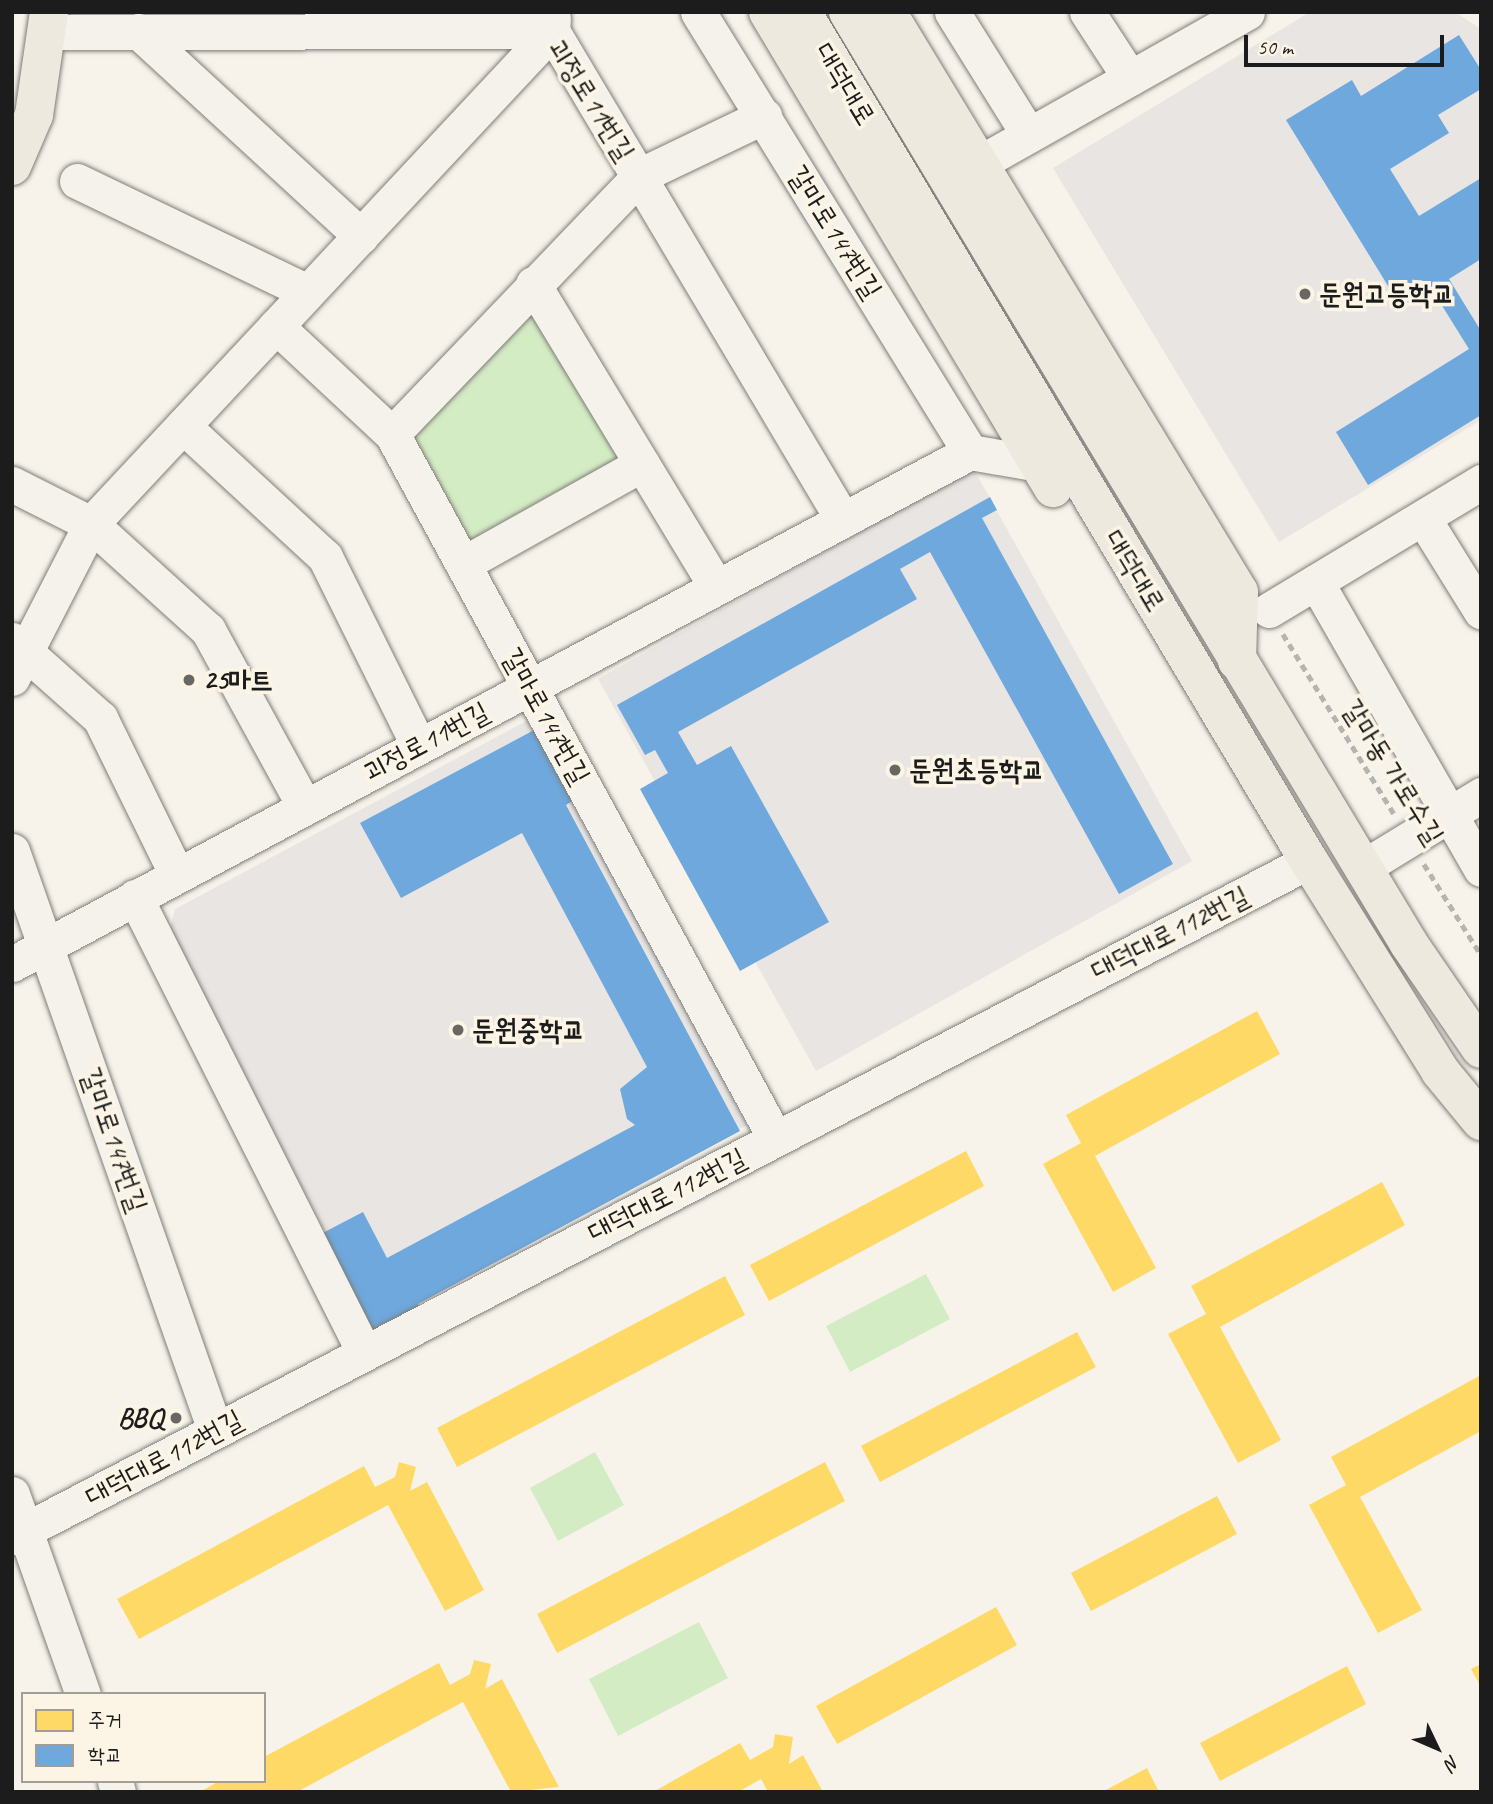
<!DOCTYPE html>
<html>
<head>
<meta charset="utf-8">
<style>
  body { margin:0 }
  #map { position:relative; width:1493px; height:1804px; overflow:hidden; background:#f7f3ea; font-family:Caveat,"Poor Story",sans-serif }
  div>[style] { position:absolute }
  [style*='--x'] { left:calc(var(--x)*1px); top:calc(var(--y)*1px); width:calc(var(--w)*1px); rotate:calc(var(--a)*1deg) }
  .built>* { inset:0; background:#e8e5e3 }
  .green>* { inset:0; background:#d4ecc4 }
  .homes>* { inset:0; background:#ffd966 }
  .schools>* { inset:0; background:#6fa8dc }
  .path>* { height:4.5px; margin-top:-2.25px; transform-origin:0; background:repeating-linear-gradient(90deg,#b6b4af 0 7px,transparent 0 12px) }
  .roads { filter:drop-shadow(0 0 2px #7f7d79) drop-shadow(0 0 2px #7f7d79) }
  .minor>* { height:35px; margin:-17.5px; padding:0 17.5px; transform-origin:17.5px; border-radius:17.5px; background:#f5f2ec }
  .major>* { height:38px; margin:-19px; padding:0 19px; transform-origin:19px; border-radius:19px; background:#eee9df }
  .dots>* { width:19px; height:19px; translate:-50% -50%; box-sizing:border-box; border:4px solid #fcf5e5; border-radius:50% }
  span { translate:-50% -50%; white-space:nowrap; text-align:center; line-height:1.15; -webkit-text-stroke:7px #fcf5e5; paint-order:stroke }
  .street-label { font-size:28px; color:#1c1c1c }
  .poi-label { font-size:28px; color:#1c1c1c; font-weight:700 }
  .left { translate:0 -50%; text-align:left }
  .right { translate:-100% -50%; text-align:right }
  .frame { position:absolute; inset:0; border:14px solid #1c1c1c; pointer-events:none }
  .legend { position:absolute; left:21px; top:1692px; width:245px; height:91px; box-sizing:border-box; background:#fcf5e5; border:2px solid #a29e95; margin:0; padding:9px 12px; list-style:none; font-size:21px; color:#1c1c1c }
  .legend li { display:flex; align-items:center; gap:14px; height:35px }
  .legend b { width:35px; border:2px solid #a29e95 }
  .north { position:absolute; left:1402px; top:1713px; width:70px; height:70px; -webkit-text-stroke:5px #fcf5e5; paint-order:stroke; rotate:134deg; font-size:19px; font-weight:700; line-height:28px; text-align:center; color:#1c1c1c }
  .north::after { content:''; display:block; margin:auto; width:24px; height:32px; background:#1c1c1c; clip-path:polygon(50% 0,100% 100%,50% 72%,0 100%) }
  .scale { position:absolute; left:1244px; top:35px; width:200px; height:32px; box-sizing:border-box; border:4px solid #1c1c1c; border-top:0; padding-left:9px; font-size:21px; line-height:24px; white-space:nowrap; color:#1c1c1c; -webkit-text-stroke:5px #fcf5e5; paint-order:stroke }
</style>
</head>
<body>
<div id="map">
  <div class="built">
    <i style="clip-path:polygon(1310px 12px,1455px 12px,1481px 29px,1481px 420px,1279px 542px,1053px 168px)"></i>
    <i style="clip-path:polygon(973px 468px,1192px 861px,816px 1071px,598px 679px)"></i>
    <i style="clip-path:polygon(532px 718px,749px 1124px,375px 1325px,168px 937px,175px 909px)"></i>
  </div>
  <div class="green">
    <i style="clip-path:polygon(538px 307px,625px 457px,468px 548px,407px 442px)"></i>
    <i style="clip-path:polygon(926px 1274px,950px 1319px,850px 1372px,826px 1326px)"></i>
    <i style="clip-path:polygon(595px 1452px,624px 1505px,558px 1541px,530px 1488px)"></i>
    <i style="clip-path:polygon(699px 1622px,728px 1678px,618px 1736px,589px 1679px)"></i>
  </div>
  <div class="homes">
    <i style="clip-path:polygon(1257px 1011px,1280px 1054px,1095px 1156px,1156px 1268px,1113px 1292px,1043px 1164px,1081px 1143px,1066px 1115px)"></i>
    <i style="clip-path:polygon(966px 1151px,984px 1186px,769px 1301px,750px 1265px)"></i>
    <i style="clip-path:polygon(1382px 1182px,1405px 1225px,1220px 1327px,1281px 1440px,1238px 1463px,1168px 1334px,1206px 1314px,1191px 1286px)"></i>
    <i style="clip-path:polygon(725px 1276px,745px 1315px,457px 1467px,437px 1428px)"></i>
    <i style="clip-path:polygon(1077px 1332px,1096px 1367px,880px 1482px,861px 1446px)"></i>
    <i style="clip-path:polygon(1481px 1375px,1481px 1431px,1360px 1497px,1422px 1610px,1378px 1633px,1309px 1505px,1346px 1485px,1331px 1457px)"></i>
    <i style="clip-path:polygon(399px 1462px,416px 1467px,410px 1491px,427px 1482px,484px 1590px,445px 1611px,388px 1505px,139px 1639px,117px 1599px,364px 1466px,375px 1487px,395px 1477px)"></i>
    <i style="clip-path:polygon(825px 1462px,845px 1501px,557px 1653px,537px 1614px)"></i>
    <i style="clip-path:polygon(1217px 1496px,1237px 1534px,1091px 1611px,1071px 1573px)"></i>
    <i style="clip-path:polygon(996px 1607px,1017px 1645px,837px 1744px,816px 1706px)"></i>
    <i style="clip-path:polygon(474px 1660px,491px 1664px,485px 1689px,502px 1679px,559px 1787px,511px 1792px,463px 1702px,297px 1792px,200px 1792px,219px 1781px,264px 1781px,264px 1757px,439px 1663px,450px 1685px,470px 1674px)"></i>
    <i style="clip-path:polygon(1481px 1664px,1481px 1687px,1471px 1669px)"></i>
    <i style="clip-path:polygon(1347px 1666px,1366px 1704px,1220px 1781px,1200px 1743px)"></i>
    <i style="clip-path:polygon(775px 1734px,793px 1737px,789px 1764px,803px 1755px,823px 1792px,768px 1792px,761px 1779px,738px 1792px,653px 1792px,740px 1743px,750px 1760px,773px 1747px)"></i>
    <i style="clip-path:polygon(1147px 1768px,1159px 1792px,1102px 1792px)"></i>
  </div>
  <div class="schools">
    <i style="clip-path:polygon(1459px 35px,1481px 70px,1481px 89px,1438px 115px,1449px 133px,1390px 169px,1419px 216px,1481px 178px,1481px 259px,1449px 279px,1481px 331px,1481px 415px,1368px 485px,1336px 432px,1469px 349px,1431px 288px,1401px 307px,1286px 120px,1352px 80px,1361px 96px)"></i>
    <i style="clip-path:polygon(990px 497px,997px 510px,982px 518px,1173px 864px,1119px 894px,930px 552px,900px 569px,917px 599px,678px 732px,697px 765px,731px 746px,829px 922px,740px 971px,640px 789px,668px 773px,655px 750px,645px 755px,617px 705px)"></i>
    <i style="clip-path:polygon(536px 729px,574px 800px,566px 805px,740px 1131px,418px 1304px,424px 1316px,372px 1344px,315px 1237px,363px 1212px,387px 1258px,635px 1125px,627px 1119px,620px 1089px,647px 1067px,522px 833px,401px 898px,360px 823px)"></i>
  </div>
  <div class="path">
    <i style="--x:1283;--y:634;--w:211;--a:58.3"></i>
    <i style="--x:1424;--y:864;--w:107;--a:57.9"></i>
  </div>
  <div class="roads">
    <div class="minor">
      <i style="--x:698;--y:12;--w:517;--a:58.28"></i>
      <i style="--x:952;--y:12;--w:145;--a:58"></i>
      <i style="--x:1087;--y:12;--w:79;--a:56.9"></i>
      <i style="--x:138;--y:31;--w:303;--a:42.6"></i>
      <i style="--x:46;--y:32;--w:506;--a:-0.11"></i>
      <i style="--x:552;--y:31;--w:569;--a:59.24"></i>
      <i style="--x:976;--y:165;--w:311;--a:-29.4"></i>
      <i style="--x:77;--y:181;--w:256;--a:25.7"></i>
      <i style="--x:533;--y:284;--w:352;--a:58.8"></i>
      <i style="--x:276;--y:326;--w:158;--a:43"></i>
      <i style="--x:392;--y:434;--w:801;--a:61.45"></i>
      <i style="--x:183;--y:426;--w:193;--a:42.7"></i>
      <i style="--x:325;--y:557;--w:211;--a:63.6"></i>
      <i style="--x:392;--y:434;--w:357;--a:-46.2"></i>
      <i style="--x:639;--y:176;--w:139;--a:-25.6"></i>
      <i style="--x:12;--y:484;--w:89;--a:26.9"></i>
      <i style="--x:91;--y:524;--w:158;--a:42.2"></i>
      <i style="--x:208;--y:630;--w:202;--a:61.3"></i>
      <i style="--x:1423;--y:518;--w:110;--a:58.1"></i>
      <i style="--x:463;--y:564;--w:205;--a:-29.2"></i>
      <i style="--x:1316;--y:582;--w:331;--a:60.1"></i>
      <i style="--x:1269;--y:610;--w:248;--a:-31.1"></i>
      <i style="--x:12;--y:640;--w:118;--a:41.6"></i>
      <i style="--x:100;--y:718;--w:175;--a:63.9"></i>
      <i style="--x:12;--y:678;--w:173;--a:-62.8"></i>
      <i style="--x:91;--y:524;--w:675;--a:-46.92"></i>
      <i style="--x:552;--y:31;--w:13;--a:-86"></i>
      <i style="--x:12;--y:851;--w:614;--a:70.68"></i>
      <i style="--x:1362;--y:868;--w:140;--a:-31.5"></i>
      <i style="--x:135;--y:897;--w:509;--a:63.28"></i>
      <i style="--x:12;--y:964;--w:1086;--a:-28.12"></i>
      <i style="--x:970;--y:452;--w:70;--a:9.9"></i>
      <i style="--x:12;--y:1494;--w:212;--a:70.5"></i>
      <i style="--x:12;--y:1537;--w:1463;--a:-27.53"></i>
      <i style="--x:115;--y:1781;--w:11;--a:75"></i>
    </div>
    <div class="major">
      <i style="--x:768;--y:12;--w:555;--a:59.09"></i>
      <i style="--x:802;--y:12;--w:989;--a:59.16"></i>
      <i style="--x:1309;--y:861;--w:248;--a:58"></i>
      <i style="--x:1440;--y:1071;--w:65;--a:50.6"></i>
      <i style="--x:848;--y:12;--w:1088;--a:58.95"></i>
      <i style="--x:1409;--y:944;--w:127;--a:55.6"></i>
      <i style="--x:887;--y:12;--w:678;--a:58.75"></i>
      <i style="--x:1239;--y:592;--w:69;--a:91.7"></i>
      <i style="--x:12;--y:166;--w:56;--a:-66.7"></i>
      <i style="--x:34;--y:115;--w:104;--a:-81.7"></i>
    </div>
  </div>
  <div class="dots">
    <i style="left:1305px;top:294px;background:#696764"></i>
    <i style="left:189px;top:680px;background:#696764"></i>
    <i style="left:895px;top:770px;background:#696764"></i>
    <i style="left:458px;top:1030px;background:#696764"></i>
    <i style="left:176px;top:1418px;background:#696764"></i>
  </div>
  <div class="street-label">
    <span style="left:845px;top:84px;rotate:59deg">대덕대로</span>
    <span style="left:591px;top:100px;rotate:58deg">괴정로11번길</span>
    <span style="left:835px;top:232px;rotate:58deg">갈마로147번길</span>
    <span style="left:1135px;top:571px;rotate:59deg">대덕대로</span>
    <span style="left:546px;top:716px;rotate:61deg">갈마로147번길</span>
    <span style="left:426px;top:742px;rotate:-28deg">괴정로11번길</span>
    <span style="left:1393px;top:772px;rotate:58deg">갈마동 가로수길</span>
    <span style="left:1170px;top:933px;rotate:-27deg">대덕대로112번길</span>
    <span style="left:114px;top:1140px;rotate:71deg">갈마로147번길</span>
    <span style="left:667px;top:1195px;rotate:-27deg">대덕대로112번길</span>
    <span style="left:164px;top:1458px;rotate:-28deg">대덕대로112번길</span>
  </div>
  <div class="poi-label">
    <span class="left" style="left:1319px;top:294px">둔원고등학교</span>
    <span class="left" style="left:203px;top:680px">25마트</span>
    <span class="left" style="left:909px;top:770px">둔원초등학교</span>
    <span class="left" style="left:472px;top:1030px">둔원중학교</span>
    <span class="right" style="left:162px;top:1418px">BBQ</span>
  </div>
  <div class="frame"></div>
  <ul class="legend">
  <li><b style="height:19px;background:#ffd966"></b>주거</li>
  <li><b style="height:19px;background:#6fa8dc"></b>학교</li>
  </ul>
  <div class="north">N</div>
  <div class="scale">50 m</div>
</div>
</body>
</html>
